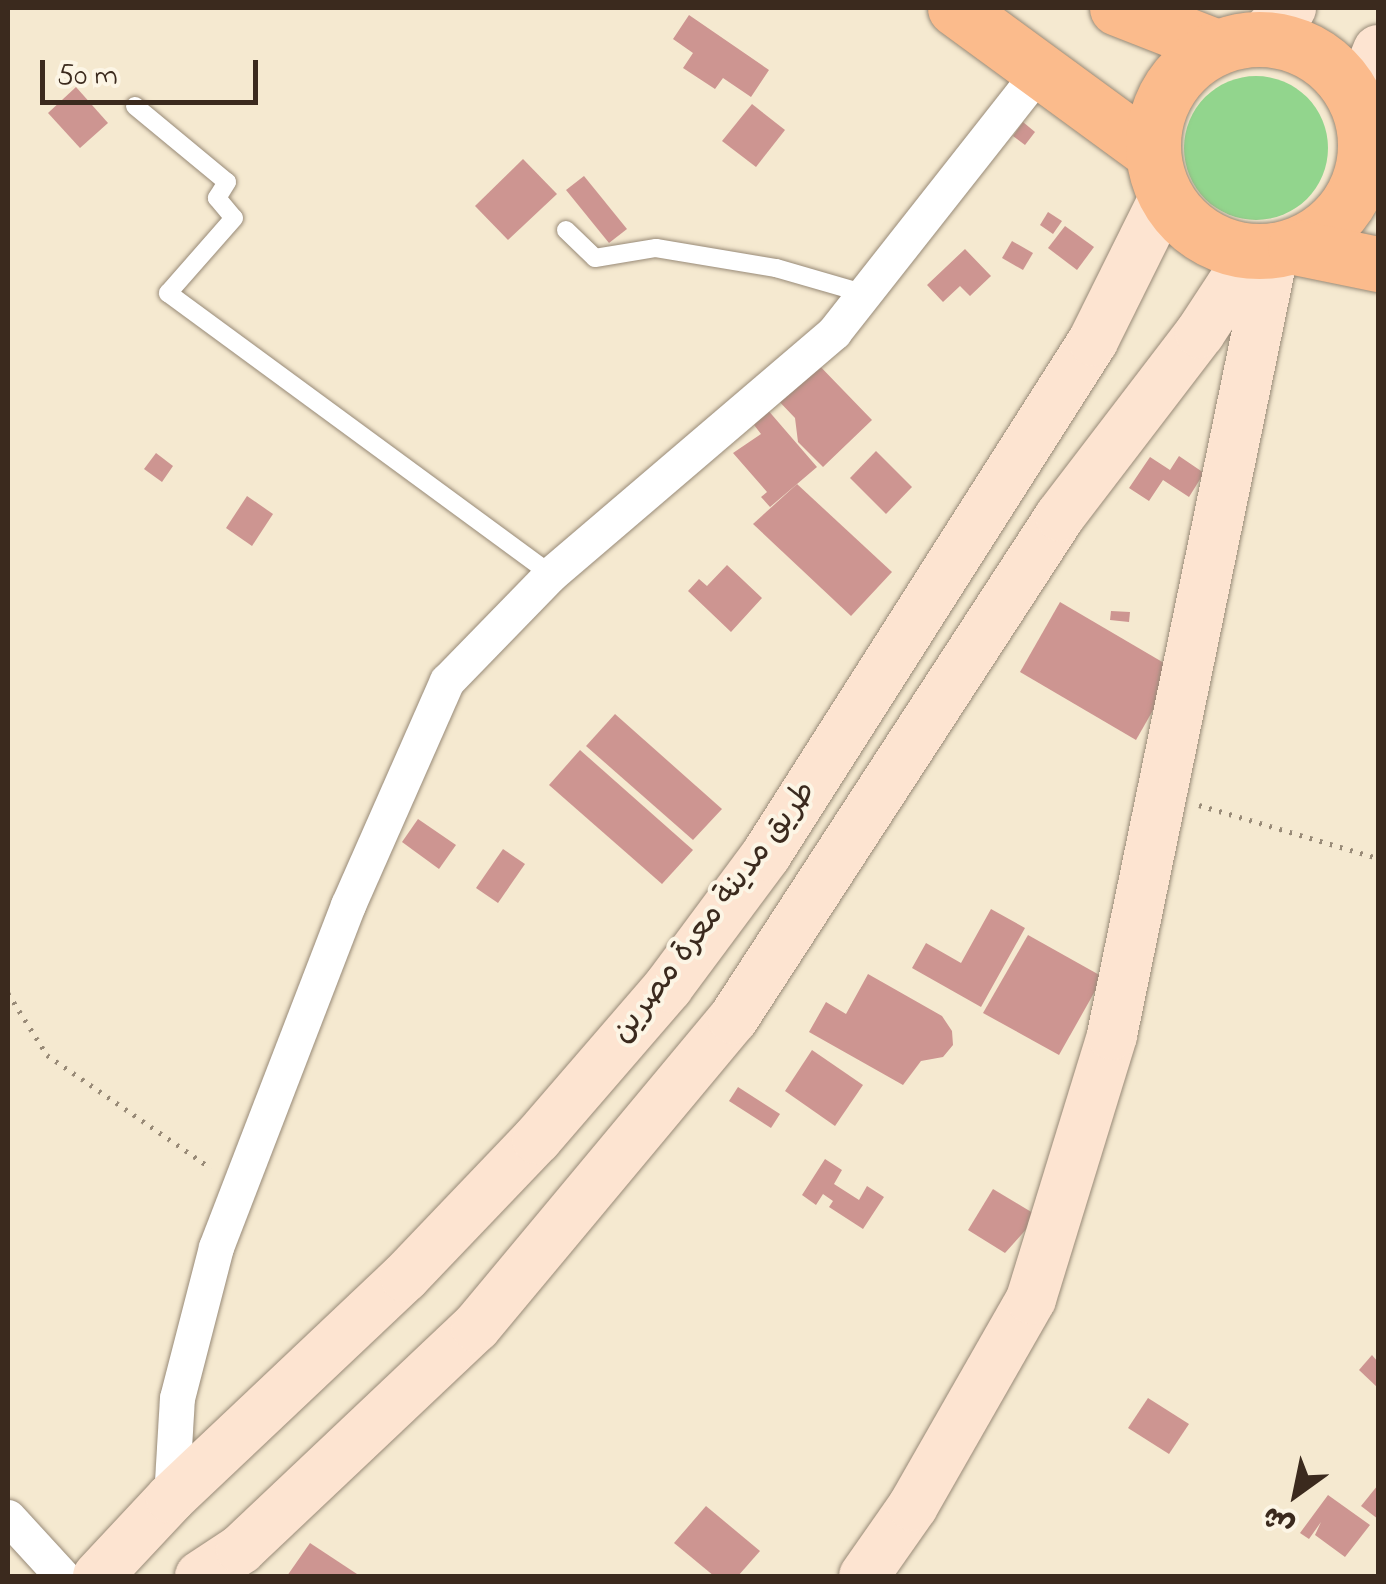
<!DOCTYPE html>
<html>
<head>
<meta charset="utf-8">
<style>
  body { margin:0 }
  #map { position:relative; width:1386px; height:1584px; overflow:hidden; background:#f5e9d0; font-family:"Indie Flower","Playpen Sans Arabic",sans-serif }
  div>[style] { position:absolute }
  [style*='--x'] { left:calc(var(--x)*1px); top:calc(var(--y)*1px); width:calc(var(--w)*1px); rotate:calc(var(--a)*1deg) }
  .green>* { inset:0; background:#92d58d }
  .round { border-radius:50% }
  .building>* { inset:0; background:#cd9591 }
  .path>* { height:5px; margin-top:-2.5px; transform-origin:0; background:repeating-linear-gradient(90deg,#988a77 0 2.5px,transparent 0 10.5px) }
  .roads { filter:drop-shadow(0 0 2px #988a77) drop-shadow(0 0 2px #988a77) }
  .lane>* { height:18px; margin:-9px; padding:0 9px; transform-origin:9px; border-radius:9px; background:#fff }
  .street>* { height:35px; margin:-17.5px; padding:0 17.5px; transform-origin:17.5px; border-radius:17.5px; background:#fff }
  .secondary>* { height:50px; margin:-25px; padding:0 25px; transform-origin:25px; border-radius:25px; background:#fde4d1 }
  .primary>* { height:55px; margin:-27.5px; padding:0 27.5px; transform-origin:27.5px; border-radius:27.5px; background:#fbbb8c }
  .primary>.ring { margin:-27.5px; padding:0; box-sizing:content-box; background:none; border:55px solid #fbbb8c; border-radius:50% }
  span { translate:-50% -50%; white-space:nowrap; text-align:center; line-height:1.15; -webkit-text-stroke:8px #fcf5e5; paint-order:stroke }
  .street-label { font-size:32px; color:#3b2a1e }
  .frame { position:absolute; inset:0; border:10px solid #3b2a1e; pointer-events:none }
  .north { position:absolute; left:1246px; top:1444px; width:100px; height:100px; -webkit-text-stroke:8px #fcf5e5; paint-order:stroke; rotate:213deg; font-size:28px; font-weight:700; line-height:40px; text-align:center; color:#3b2a1e }
  .north::after { content:''; display:block; margin:auto; width:35px; height:45px; background:#3b2a1e; clip-path:polygon(50% 0,100% 100%,50% 72%,0 100%) }
  .scale { position:absolute; left:40px; top:60px; width:218px; height:45px; box-sizing:border-box; border:5px solid #3b2a1e; border-top:0; padding-left:12px; font-size:30px; line-height:35px; white-space:nowrap; color:#3b2a1e; -webkit-text-stroke:8px #fcf5e5; paint-order:stroke }
</style>
</head>
<body>
<div id="map">
  <div class="green">
    <i class="round" style="left:1184px;top:76px;width:144px;height:144px"></i>
  </div>
  <div class="building">
    <i style="clip-path:polygon(689px 15px,769px 70px,751px 97px,723px 78px,715px 89px,683px 68px,693px 53px,673px 39px)"></i>
    <i style="clip-path:polygon(76px 87px,108px 123px,80px 148px,48px 113px)"></i>
    <i style="clip-path:polygon(752px 104px,785px 130px,756px 167px,722px 141px)"></i>
    <i style="clip-path:polygon(1023px 122px,1035px 132px,1025px 145px,1013px 136px)"></i>
    <i style="clip-path:polygon(523px 159px,557px 194px,508px 240px,475px 206px)"></i>
    <i style="clip-path:polygon(584px 176px,627px 229px,609px 243px,566px 190px)"></i>
    <i style="clip-path:polygon(1048px 212px,1062px 221px,1053px 234px,1040px 225px)"></i>
    <i style="clip-path:polygon(1065px 226px,1094px 247px,1077px 270px,1048px 248px)"></i>
    <i style="clip-path:polygon(1012px 241px,1033px 253px,1023px 270px,1002px 258px)"></i>
    <i style="clip-path:polygon(965px 249px,991px 276px,970px 296px,960px 286px,943px 302px,927px 285px)"></i>
    <i style="clip-path:polygon(813px 359px,872px 420px,823px 467px,798px 442px,795px 418px,774px 396px)"></i>
    <i style="clip-path:polygon(761px 402px,817px 467px,770px 507px,761px 497px,767px 492px,733px 453px,761px 434px,751px 421px)"></i>
    <i style="clip-path:polygon(876px 451px,912px 487px,886px 514px,850px 478px)"></i>
    <i style="clip-path:polygon(156px 453px,173px 466px,162px 482px,144px 469px)"></i>
    <i style="clip-path:polygon(1179px 456px,1204px 473px,1189px 497px,1163px 480px,1149px 501px,1129px 488px,1150px 457px,1170px 470px)"></i>
    <i style="clip-path:polygon(797px 484px,892px 572px,851px 616px,753px 524px)"></i>
    <i style="clip-path:polygon(247px 496px,273px 514px,252px 546px,226px 528px)"></i>
    <i style="clip-path:polygon(727px 565px,762px 598px,731px 632px,688px 591px,699px 579px,707px 586px)"></i>
    <i style="clip-path:polygon(1060px 602px,1176px 670px,1136px 740px,1020px 672px)"></i>
    <i style="clip-path:polygon(1111px 611px,1130px 612px,1129px 622px,1110px 620px)"></i>
    <i style="clip-path:polygon(615px 714px,722px 809px,693px 840px,586px 746px)"></i>
    <i style="clip-path:polygon(580px 750px,693px 850px,662px 884px,549px 785px)"></i>
    <i style="clip-path:polygon(418px 819px,456px 845px,439px 869px,402px 842px)"></i>
    <i style="clip-path:polygon(503px 849px,525px 864px,498px 903px,476px 888px)"></i>
    <i style="clip-path:polygon(991px 909px,1025px 928px,981px 1007px,912px 968px,926px 943px,961px 963px)"></i>
    <i style="clip-path:polygon(1028px 935px,1103px 977px,1059px 1055px,983px 1013px)"></i>
    <i style="clip-path:polygon(868px 974px,942px 1016px,952px 1031px,953px 1045px,943px 1057px,921px 1061px,903px 1085px,809px 1032px,826px 1002px,846px 1014px)"></i>
    <i style="clip-path:polygon(812px 1050px,863px 1085px,835px 1126px,785px 1091px)"></i>
    <i style="clip-path:polygon(738px 1087px,780px 1114px,771px 1128px,729px 1101px)"></i>
    <i style="clip-path:polygon(825px 1159px,842px 1170px,834px 1184px,859px 1200px,867px 1186px,884px 1197px,863px 1229px,829px 1207px,833px 1201px,823px 1194px,816px 1205px,802px 1195px)"></i>
    <i style="clip-path:polygon(993px 1189px,1038px 1216px,1005px 1253px,968px 1230px)"></i>
    <i style="clip-path:polygon(1372px 1355px,1378px 1362px,1378px 1388px,1359px 1370px)"></i>
    <i style="clip-path:polygon(1148px 1398px,1189px 1424px,1169px 1454px,1128px 1428px)"></i>
    <i style="clip-path:polygon(1378px 1485px,1378px 1519px,1361px 1506px)"></i>
    <i style="clip-path:polygon(1328px 1495px,1370px 1525px,1345px 1557px,1315px 1535px,1321px 1522px,1309px 1539px,1300px 1533px)"></i>
    <i style="clip-path:polygon(706px 1506px,760px 1551px,738px 1576px,714px 1576px,674px 1543px)"></i>
    <i style="clip-path:polygon(310px 1543px,360px 1576px,287px 1576px)"></i>
  </div>
  <div class="path">
    <i style="--x:1199;--y:805;--w:187;--a:16.5"></i>
    <i style="--x:8;--y:993;--w:73;--a:57.8"></i>
    <i style="--x:47;--y:1055;--w:199;--a:34.6"></i>
  </div>
  <div class="roads">
    <div class="lane">
      <i style="--x:135;--y:106;--w:119;--a:39.6"></i>
      <i style="--x:227;--y:182;--w:19;--a:122"></i>
      <i style="--x:217;--y:198;--w:26;--a:50"></i>
      <i style="--x:234;--y:218;--w:100;--a:131.3"></i>
      <i style="--x:168;--y:293;--w:475;--a:36.3"></i>
      <i style="--x:566;--y:230;--w:40;--a:44"></i>
      <i style="--x:595;--y:258;--w:62;--a:-9.3"></i>
      <i style="--x:656;--y:248;--w:122;--a:9.5"></i>
      <i style="--x:776;--y:268;--w:94;--a:16.1"></i>
    </div>
    <div class="street">
      <i style="--x:171;--y:1498;--w:100;--a:-86.6"></i>
      <i style="--x:177;--y:1398;--w:156;--a:-75.5"></i>
      <i style="--x:216;--y:1247;--w:367;--a:-68.9"></i>
      <i style="--x:348;--y:905;--w:245;--a:-66.2"></i>
      <i style="--x:447;--y:681;--w:149;--a:-45.8"></i>
      <i style="--x:551;--y:574;--w:372;--a:-40.5"></i>
      <i style="--x:834;--y:332;--w:336;--a:-51.8"></i>
      <i style="--x:8;--y:1517;--w:80;--a:47.5"></i>
    </div>
    <div class="secondary">
      <i style="--x:1260;--y:39;--w:44;--a:-45"></i>
      <i style="--x:1357;--y:102;--w:56;--a:-68"></i>
      <i style="--x:98;--y:1576;--w:107;--a:-46.9"></i>
      <i style="--x:171;--y:1498;--w:322;--a:-43.4"></i>
      <i style="--x:405;--y:1277;--w:191;--a:-46.3"></i>
      <i style="--x:537;--y:1139;--w:201;--a:-49.2"></i>
      <i style="--x:668;--y:987;--w:164;--a:-53.4"></i>
      <i style="--x:766;--y:855;--w:609;--a:-57.54"></i>
      <i style="--x:1093;--y:341;--w:162;--a:-63.6"></i>
      <i style="--x:200;--y:1576;--w:49;--a:-33.4"></i>
      <i style="--x:241;--y:1549;--w:323;--a:-43.4"></i>
      <i style="--x:476;--y:1327;--w:401;--a:-50.2"></i>
      <i style="--x:733;--y:1019;--w:600;--a:-56.97"></i>
      <i style="--x:1060;--y:516;--w:230;--a:-52.6"></i>
      <i style="--x:1200;--y:333;--w:97;--a:-56.8"></i>
      <i style="--x:864;--y:1576;--w:85;--a:-55"></i>
      <i style="--x:913;--y:1506;--w:238;--a:-60.3"></i>
      <i style="--x:1031;--y:1299;--w:276;--a:-72.9"></i>
      <i style="--x:1112;--y:1035;--w:803;--a:-78.35"></i>
    </div>
    <div class="primary">
      <i style="--x:955;--y:8;--w:245;--a:36.2"></i>
      <i style="--x:1117;--y:8;--w:107;--a:21.3"></i>
      <i class="ring" style="left:1153px;top:39px;width:157px;height:157px"></i>
      <i style="--x:1295;--y:247;--w:85;--a:11.6"></i>
    </div>
  </div>
  <div class="street-label">
    <span style="left:715px;top:913px;rotate:-53deg">طريق مدينة معرة مصرين</span>
  </div>
  <div class="frame"></div>
  <div class="north">ش</div>
  <div class="scale">50 m</div>
</div>
</body>
</html>
